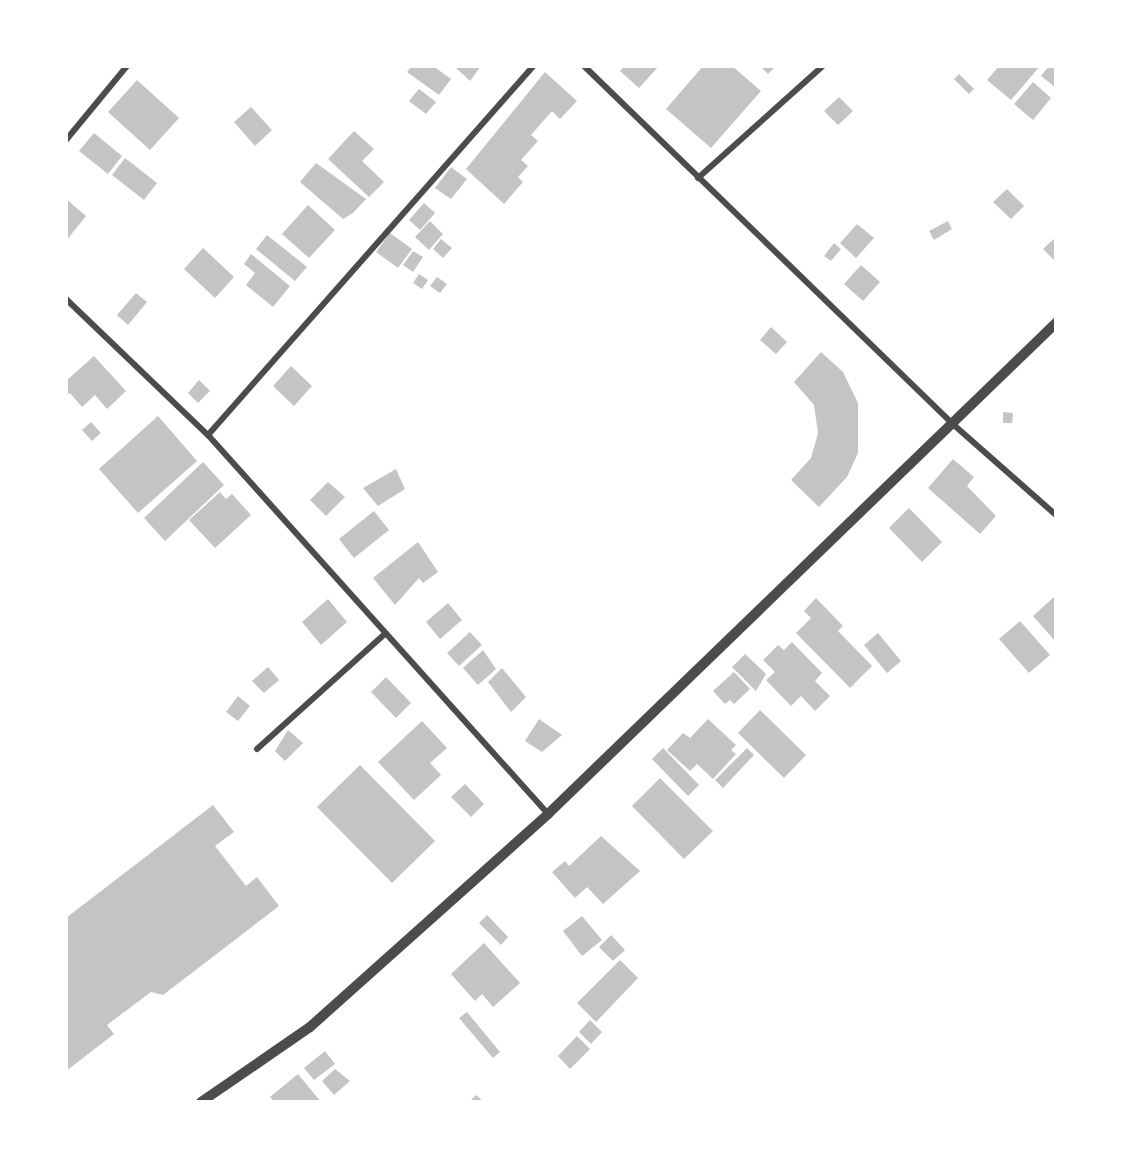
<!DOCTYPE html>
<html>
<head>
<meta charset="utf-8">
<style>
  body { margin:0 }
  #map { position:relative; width:1122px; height:1168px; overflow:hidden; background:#fff; font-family:"Playfair Display",serif }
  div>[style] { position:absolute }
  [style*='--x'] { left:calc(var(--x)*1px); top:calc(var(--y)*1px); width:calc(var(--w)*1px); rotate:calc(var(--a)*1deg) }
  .building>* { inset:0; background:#c4c4c4 }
  .minor>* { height:6px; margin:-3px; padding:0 3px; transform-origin:3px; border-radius:3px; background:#4c4c4c }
  .tertiary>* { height:10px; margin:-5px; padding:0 5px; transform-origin:5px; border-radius:5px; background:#4c4c4c }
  span { translate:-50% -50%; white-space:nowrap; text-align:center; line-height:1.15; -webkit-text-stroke:6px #fff; paint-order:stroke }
  .frame { position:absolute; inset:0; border:68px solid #fff; pointer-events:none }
</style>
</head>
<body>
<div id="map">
  <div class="building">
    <i style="clip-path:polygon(412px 66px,433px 66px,451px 79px,439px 95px,407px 72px)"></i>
    <i style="clip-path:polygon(454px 66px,481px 66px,470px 81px)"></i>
    <i style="clip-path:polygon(625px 66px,659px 66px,639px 88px,620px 71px)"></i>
    <i style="clip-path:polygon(703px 66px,732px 66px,761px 91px,711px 148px,666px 109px)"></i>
    <i style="clip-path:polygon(760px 66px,776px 66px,768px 74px)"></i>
    <i style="clip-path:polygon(999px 66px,1040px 66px,1011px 100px,987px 80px)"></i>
    <i style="clip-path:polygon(1049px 66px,1056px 66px,1056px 88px,1041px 76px)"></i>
    <i style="clip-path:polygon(545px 72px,577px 101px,560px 119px,552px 111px,531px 135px,538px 141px,521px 160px,528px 166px,518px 177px,523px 182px,504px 204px,466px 169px)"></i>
    <i style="clip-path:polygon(959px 74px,974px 89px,969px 94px,954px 79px)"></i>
    <i style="clip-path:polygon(137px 80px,179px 118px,150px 150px,108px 112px)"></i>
    <i style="clip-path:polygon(1033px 82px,1051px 98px,1033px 120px,1014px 104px)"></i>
    <i style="clip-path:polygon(419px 89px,436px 102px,426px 114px,409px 101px)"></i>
    <i style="clip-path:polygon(839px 97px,853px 111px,838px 125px,824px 111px)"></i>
    <i style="clip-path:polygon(251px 107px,272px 130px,255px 146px,234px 122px)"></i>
    <i style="clip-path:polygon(354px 131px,374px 149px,362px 161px,384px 182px,369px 197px,328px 159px)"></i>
    <i style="clip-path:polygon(94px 133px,122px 156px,108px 174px,79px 151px)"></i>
    <i style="clip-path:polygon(125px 158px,157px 183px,144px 200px,112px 175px)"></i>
    <i style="clip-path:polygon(316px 163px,366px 199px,353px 213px,343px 219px,300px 182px)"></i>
    <i style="clip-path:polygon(451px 167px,467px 179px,451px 199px,435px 188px)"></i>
    <i style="clip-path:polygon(1007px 189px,1024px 206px,1011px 219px,993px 202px)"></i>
    <i style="clip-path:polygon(66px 199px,86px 216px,66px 241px)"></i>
    <i style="clip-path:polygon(424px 203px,435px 213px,420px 230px,409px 220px)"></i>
    <i style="clip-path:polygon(308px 205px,335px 230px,309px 258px,282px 234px)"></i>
    <i style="clip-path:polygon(430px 221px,443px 234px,429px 250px,415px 237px)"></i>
    <i style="clip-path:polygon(948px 221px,952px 229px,934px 240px,929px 231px)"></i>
    <i style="clip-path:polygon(857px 224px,874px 238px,856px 258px,840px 243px)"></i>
    <i style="clip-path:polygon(390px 233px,412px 249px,398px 268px,376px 252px)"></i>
    <i style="clip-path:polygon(267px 235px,307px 267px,295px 281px,256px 249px)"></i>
    <i style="clip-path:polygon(1056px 237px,1056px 262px,1043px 249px)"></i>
    <i style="clip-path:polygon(441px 239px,452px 248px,443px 258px,433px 249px)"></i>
    <i style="clip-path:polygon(834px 243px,841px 249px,831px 261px,824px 256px)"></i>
    <i style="clip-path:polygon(203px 248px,234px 277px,215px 298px,184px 269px)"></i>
    <i style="clip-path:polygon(413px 251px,423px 257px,413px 272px,403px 265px)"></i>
    <i style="clip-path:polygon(251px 254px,290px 286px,273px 307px,246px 285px,255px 273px,244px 264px)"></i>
    <i style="clip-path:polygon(861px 265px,880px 282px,863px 301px,844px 284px)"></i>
    <i style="clip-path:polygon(419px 274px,428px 280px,422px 289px,413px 283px)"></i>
    <i style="clip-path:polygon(437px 277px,447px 284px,440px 293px,430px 286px)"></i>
    <i style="clip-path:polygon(136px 293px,147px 302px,128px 325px,117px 315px)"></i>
    <i style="clip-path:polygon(771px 327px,787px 342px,776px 354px,760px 340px)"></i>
    <i style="clip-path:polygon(821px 352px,843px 372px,858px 403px,858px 453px,847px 477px,819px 507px,791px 480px,811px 458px,818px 433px,814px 405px,794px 382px)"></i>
    <i style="clip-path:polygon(94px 356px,126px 391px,107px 409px,95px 395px,82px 407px,70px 393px,66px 396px,66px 381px)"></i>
    <i style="clip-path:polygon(291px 366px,312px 386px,294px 406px,273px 386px)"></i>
    <i style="clip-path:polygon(199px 380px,210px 391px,198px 403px,188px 393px)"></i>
    <i style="clip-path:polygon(1003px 412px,1013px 413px,1012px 423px,1003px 423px)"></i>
    <i style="clip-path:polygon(158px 416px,197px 461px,138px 513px,99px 469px)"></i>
    <i style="clip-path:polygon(91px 422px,101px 433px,92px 441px,82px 430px)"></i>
    <i style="clip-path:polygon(953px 459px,974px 477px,967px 486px,996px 516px,980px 534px,928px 488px)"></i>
    <i style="clip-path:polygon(203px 462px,224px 485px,165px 541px,144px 518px)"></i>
    <i style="clip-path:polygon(396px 469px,405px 489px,378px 506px,363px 488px)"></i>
    <i style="clip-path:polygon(328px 482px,345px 497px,326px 516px,310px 500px)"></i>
    <i style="clip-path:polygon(220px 492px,226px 499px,232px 494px,251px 515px,215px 548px,189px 520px)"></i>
    <i style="clip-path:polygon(909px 508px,942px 542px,922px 562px,889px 528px)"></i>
    <i style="clip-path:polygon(374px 511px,389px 530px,354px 558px,339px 539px)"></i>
    <i style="clip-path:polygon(418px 542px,438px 572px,423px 583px,419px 578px,395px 605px,373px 578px)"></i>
    <i style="clip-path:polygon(1056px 595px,1056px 642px,1033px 616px)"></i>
    <i style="clip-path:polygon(816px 598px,843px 626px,838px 631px,872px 666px,850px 688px,796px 633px,811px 618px,804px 611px)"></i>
    <i style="clip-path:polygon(328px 599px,347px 622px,321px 645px,302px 622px)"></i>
    <i style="clip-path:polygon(448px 603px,462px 620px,440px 639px,426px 622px)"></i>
    <i style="clip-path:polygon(1020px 621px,1050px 655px,1029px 673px,999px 639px)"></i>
    <i style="clip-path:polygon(470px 632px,482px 645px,459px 666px,447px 653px)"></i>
    <i style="clip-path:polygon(878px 633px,901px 661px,887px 673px,864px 645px)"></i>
    <i style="clip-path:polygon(792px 642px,822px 673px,815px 681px,830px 696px,815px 711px,801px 696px,791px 706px,766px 680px,775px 672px,763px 660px,778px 645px,784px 650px)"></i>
    <i style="clip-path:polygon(483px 650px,496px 669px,478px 685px,463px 668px)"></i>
    <i style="clip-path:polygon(745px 654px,766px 674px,756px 691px,732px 667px)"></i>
    <i style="clip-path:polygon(268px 667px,279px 680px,264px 693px,252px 681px)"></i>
    <i style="clip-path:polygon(502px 668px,526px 697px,511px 712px,488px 682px)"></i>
    <i style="clip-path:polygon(734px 672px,750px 689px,734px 704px,730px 700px,725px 704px,713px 691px)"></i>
    <i style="clip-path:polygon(386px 677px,411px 703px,396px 718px,371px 692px)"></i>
    <i style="clip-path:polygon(238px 696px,250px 706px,238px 721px,226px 712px)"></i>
    <i style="clip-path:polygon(760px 710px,806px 755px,784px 778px,738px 733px)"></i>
    <i style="clip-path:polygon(539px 719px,562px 735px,542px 752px,525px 741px)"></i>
    <i style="clip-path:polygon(708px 719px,736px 745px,731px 750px,736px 754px,713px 779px,697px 764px,690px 771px,667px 750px,683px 733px,690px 738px)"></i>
    <i style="clip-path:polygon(422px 721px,447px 748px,430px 763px,441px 775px,414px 800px,378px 762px)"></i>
    <i style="clip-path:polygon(288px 730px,303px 743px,285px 761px,275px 751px)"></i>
    <i style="clip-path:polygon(663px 748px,699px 785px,688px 796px,652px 759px)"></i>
    <i style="clip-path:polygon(747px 748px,754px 755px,723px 788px,715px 780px)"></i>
    <i style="clip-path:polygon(360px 765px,435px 841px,392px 883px,317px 807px)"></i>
    <i style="clip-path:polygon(660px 778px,713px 831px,684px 859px,632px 806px)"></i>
    <i style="clip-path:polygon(465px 784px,484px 804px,471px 817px,451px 797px)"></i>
    <i style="clip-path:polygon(213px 805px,234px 832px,215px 846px,246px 886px,257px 877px,279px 906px,163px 995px,151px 992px,107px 1025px,114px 1034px,66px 1071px,66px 918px)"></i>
    <i style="clip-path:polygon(601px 836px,640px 871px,603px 904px,587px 887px,575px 898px,552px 872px,565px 861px,569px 866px)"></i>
    <i style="clip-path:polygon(487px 915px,508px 937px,501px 945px,479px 923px)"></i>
    <i style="clip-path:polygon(582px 916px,602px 940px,582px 956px,563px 931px)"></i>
    <i style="clip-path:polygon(611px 935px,625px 950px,613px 961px,599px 947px)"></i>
    <i style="clip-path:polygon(484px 943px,520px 983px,493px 1007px,482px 994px,475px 1001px,451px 974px)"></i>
    <i style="clip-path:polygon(620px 960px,638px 978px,596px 1022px,577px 1003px)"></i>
    <i style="clip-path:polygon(467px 1012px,500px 1052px,493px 1058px,459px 1018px)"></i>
    <i style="clip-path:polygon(590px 1020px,602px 1032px,591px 1044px,579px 1032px)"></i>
    <i style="clip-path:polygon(577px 1036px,590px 1049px,570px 1069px,558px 1056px)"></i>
    <i style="clip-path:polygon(325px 1051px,335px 1064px,314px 1080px,304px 1068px)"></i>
    <i style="clip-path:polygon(335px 1069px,350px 1081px,334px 1095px,322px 1081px)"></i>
    <i style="clip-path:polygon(298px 1074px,321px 1102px,275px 1102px,270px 1097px)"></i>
    <i style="clip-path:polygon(476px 1095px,484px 1102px,469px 1102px)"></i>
  </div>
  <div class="minor">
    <i style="--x:584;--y:66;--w:517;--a:44.14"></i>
    <i style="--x:955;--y:426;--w:135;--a:41.4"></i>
    <i style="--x:66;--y:140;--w:96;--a:-50.5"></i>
    <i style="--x:698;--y:178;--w:168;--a:-41.9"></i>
    <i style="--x:66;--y:299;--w:197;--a:43.8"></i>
    <i style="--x:208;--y:435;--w:509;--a:48.1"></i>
    <i style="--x:208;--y:435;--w:492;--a:-48.6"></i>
    <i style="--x:257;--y:749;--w:173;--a:-42"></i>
  </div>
  <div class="tertiary">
    <i style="--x:201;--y:1102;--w:132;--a:-34.5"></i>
    <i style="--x:310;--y:1027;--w:319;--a:-41.8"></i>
    <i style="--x:548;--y:814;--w:707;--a:-44.03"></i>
  </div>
  <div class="frame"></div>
</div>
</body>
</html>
